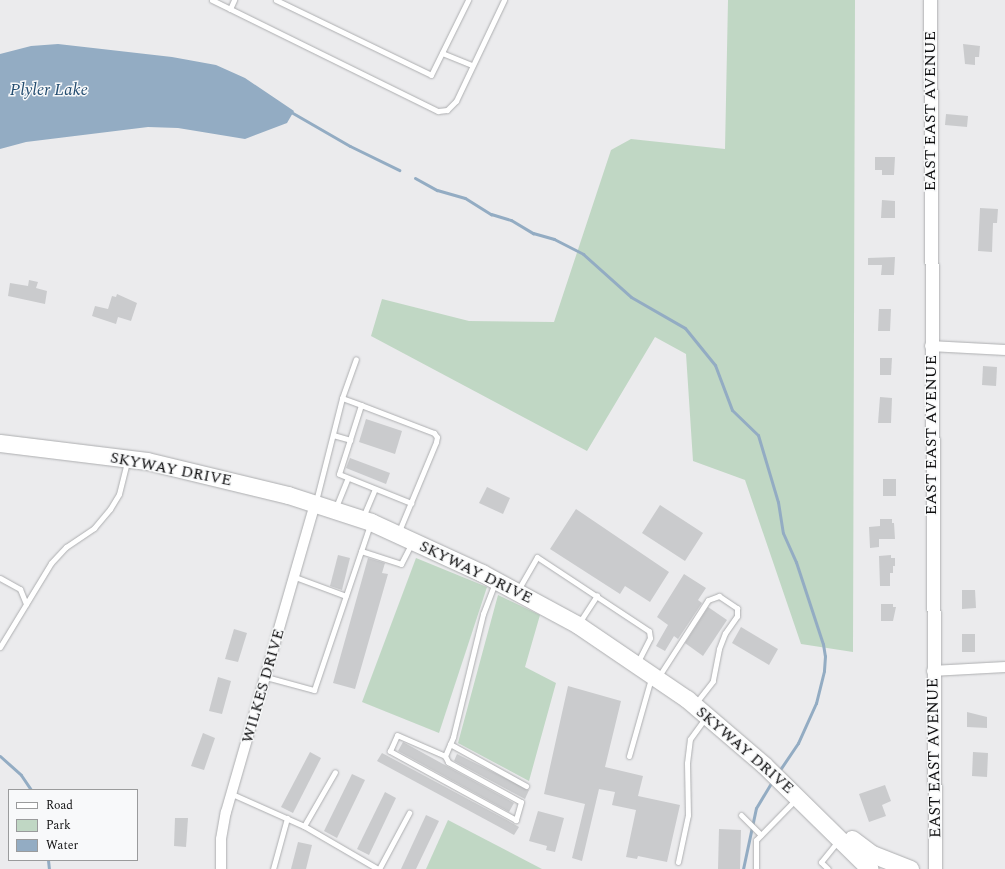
<!DOCTYPE html>
<html>
<head>
<meta charset="utf-8">
<style>
  body { margin:0 }
  #map { position:relative; width:1005px; height:869px; overflow:hidden; background:#ebebed; font-family:Spectral,serif }
  div>[style] { position:absolute }
  [style*='--x'] { left:calc(var(--x)*1px); top:calc(var(--y)*1px); width:calc(var(--w)*1px); rotate:calc(var(--a)*1deg) }
  .green>* { inset:0; background:#c0d7c4 }
  .water>* { inset:0; background:#93acc3 }
  .stream>* { height:3px; margin:-1.5px; padding:0 1.5px; transform-origin:1.5px; border-radius:1.5px; background:#93acc3 }
  .building>* { inset:0; background:#cacbcd }
  .roads { filter:drop-shadow(0 0 1px #adaeb0) drop-shadow(0 0 1px #adaeb0) }
  .service>* { height:5px; margin:-2.5px; padding:0 2.5px; transform-origin:2.5px; border-radius:2.5px; background:#fff }
  .minor>* { height:10px; margin:-5px; padding:0 5px; transform-origin:5px; border-radius:5px; background:#fff }
  .tertiary>* { height:13px; margin:-6.5px; padding:0 6.5px; transform-origin:6.5px; border-radius:6.5px; background:#fff }
  .trunk>* { height:17px; margin:-8.5px; padding:0 8.5px; transform-origin:8.5px; border-radius:8.5px; background:#fff }
  span { translate:-50% -50%; white-space:nowrap; text-align:center; line-height:1.15; -webkit-text-stroke:3px #f8f9fa; paint-order:stroke }
  .street-label { font-size:16px; color:#0e0e0f }
  .water-label { font-size:17px; color:#244d70; font-style:italic }
  .legend { position:absolute; left:8px; top:789px; width:130px; height:72px; box-sizing:border-box; background:#f8f9fa; border:1px solid #9a9b9c; margin:0; padding:5px 7px; list-style:none; font-size:12px; color:#0e0e0f }
  .legend li { display:flex; align-items:center; gap:8px; height:20px }
  .legend b { width:20px; border:1px solid #9a9b9c }
</style>
</head>
<body>
<div id="map">
  <div class="green">
    <i style="clip-path:polygon(728px 0,855px 0,853px 652px,801px 644px,745px 480px,693px 461px,686px 354px,655px 337px,587px 451px,371px 336px,382px 299px,469px 321px,554px 322px,611px 150px,631px 139px,725px 149px)"></i>
    <i style="clip-path:polygon(416px 558px,487px 587px,439px 733px,362px 702px)"></i>
    <i style="clip-path:polygon(498px 595px,540px 615px,525px 667px,556px 683px,529px 781px,458px 743px)"></i>
    <i style="clip-path:polygon(448px 820px,542px 869px,426px 869px)"></i>
  </div>
  <div class="water">
    <i style="clip-path:polygon(58px 44px,172px 57px,216px 65px,245px 78px,294px 111px,287px 123px,245px 139px,178px 128px,148px 127px,26px 142px,0 149px,0 54px,31px 46px)"></i>
  </div>
  <div class="stream">
    <i style="--x:291;--y:112;--w:68;--a:30"></i>
    <i style="--x:350;--y:146;--w:55;--a:26.1"></i>
    <i style="--x:415;--y:178;--w:25;--a:29"></i>
    <i style="--x:437;--y:190;--w:29;--a:16"></i>
    <i style="--x:465;--y:198;--w:31;--a:32"></i>
    <i style="--x:491;--y:214;--w:21;--a:17"></i>
    <i style="--x:511;--y:220;--w:26;--a:31"></i>
    <i style="--x:533;--y:233;--w:22;--a:16"></i>
    <i style="--x:554;--y:239;--w:33;--a:27"></i>
    <i style="--x:583;--y:254;--w:64;--a:41.9"></i>
    <i style="--x:631;--y:297;--w:62;--a:29.9"></i>
    <i style="--x:685;--y:328;--w:48;--a:51"></i>
    <i style="--x:715;--y:365;--w:48;--a:69.3"></i>
    <i style="--x:732;--y:410;--w:36;--a:44"></i>
    <i style="--x:758;--y:435;--w:70;--a:73.4"></i>
    <i style="--x:778;--y:502;--w:31;--a:81"></i>
    <i style="--x:783;--y:533;--w:32;--a:66"></i>
    <i style="--x:796;--y:562;--w:86;--a:71.8"></i>
    <i style="--x:823;--y:644;--w:12;--a:81"></i>
    <i style="--x:825;--y:656;--w:15;--a:94"></i>
    <i style="--x:824;--y:671;--w:33;--a:104"></i>
    <i style="--x:816;--y:703;--w:44;--a:114.2"></i>
    <i style="--x:798;--y:743;--w:34;--a:124"></i>
    <i style="--x:0;--y:756;--w:28;--a:42"></i>
    <i style="--x:21;--y:775;--w:18;--a:56"></i>
    <i style="--x:48;--y:860;--w:9;--a:84"></i>
    <i style="--x:743;--y:869;--w:62;--a:-78"></i>
    <i style="--x:756;--y:808;--w:31;--a:-59"></i>
  </div>
  <div class="building">
    <i style="clip-path:polygon(963px 44px,980px 46px,979px 57px,975px 57px,975px 65px,965px 64px)"></i>
    <i style="clip-path:polygon(946px 114px,968px 116px,967px 127px,945px 125px)"></i>
    <i style="clip-path:polygon(875px 157px,895px 157px,894px 175px,882px 175px,882px 170px,875px 170px)"></i>
    <i style="clip-path:polygon(882px 200px,895px 201px,895px 218px,881px 218px)"></i>
    <i style="clip-path:polygon(980px 208px,998px 209px,997px 223px,993px 223px,992px 252px,978px 251px)"></i>
    <i style="clip-path:polygon(895px 257px,894px 275px,881px 275px,882px 265px,868px 265px,868px 258px)"></i>
    <i style="clip-path:polygon(29px 280px,38px 282px,36px 288px,47px 291px,45px 304px,8px 296px,10px 283px,28px 286px)"></i>
    <i style="clip-path:polygon(117px 294px,137px 303px,131px 321px,118px 317px,116px 324px,92px 316px,95px 306px,108px 309px,112px 296px,116px 297px)"></i>
    <i style="clip-path:polygon(879px 309px,891px 309px,890px 331px,878px 331px)"></i>
    <i style="clip-path:polygon(880px 358px,892px 358px,891px 375px,880px 375px)"></i>
    <i style="clip-path:polygon(983px 366px,997px 367px,996px 386px,982px 385px)"></i>
    <i style="clip-path:polygon(880px 397px,892px 398px,891px 423px,878px 423px)"></i>
    <i style="clip-path:polygon(366px 419px,402px 431px,395px 454px,359px 442px)"></i>
    <i style="clip-path:polygon(350px 458px,390px 473px,386px 484px,346px 468px)"></i>
    <i style="clip-path:polygon(883px 479px,896px 479px,896px 496px,883px 496px)"></i>
    <i style="clip-path:polygon(487px 487px,510px 498px,503px 514px,479px 503px)"></i>
    <i style="clip-path:polygon(660px 505px,703px 533px,685px 561px,642px 533px)"></i>
    <i style="clip-path:polygon(576px 509px,669px 572px,650px 602px,625px 586px,620px 594px,550px 549px)"></i>
    <i style="clip-path:polygon(880px 519px,892px 519px,892px 523px,894px 523px,895px 539px,879px 539px,879px 547px,870px 548px,869px 527px,880px 526px)"></i>
    <i style="clip-path:polygon(338px 555px,350px 558px,342px 590px,330px 586px)"></i>
    <i style="clip-path:polygon(891px 555px,891px 558px,895px 558px,895px 566px,893px 566px,893px 573px,890px 573px,890px 586px,880px 586px,879px 556px)"></i>
    <i style="clip-path:polygon(368px 558px,385px 563px,382px 573px,388px 574px,355px 689px,333px 683px)"></i>
    <i style="clip-path:polygon(684px 574px,706px 588px,698px 600px,702px 603px,678px 639px,674px 636px,665px 651px,656px 646px,668px 625px,657px 617px)"></i>
    <i style="clip-path:polygon(962px 590px,975px 590px,976px 608px,962px 609px)"></i>
    <i style="clip-path:polygon(881px 604px,893px 604px,893px 607px,896px 607px,893px 621px,881px 621px)"></i>
    <i style="clip-path:polygon(708px 607px,727px 620px,703px 656px,685px 643px)"></i>
    <i style="clip-path:polygon(741px 627px,778px 649px,769px 665px,732px 643px)"></i>
    <i style="clip-path:polygon(234px 629px,247px 633px,238px 662px,225px 659px)"></i>
    <i style="clip-path:polygon(962px 634px,975px 634px,975px 652px,962px 652px)"></i>
    <i style="clip-path:polygon(218px 677px,231px 681px,222px 714px,209px 711px)"></i>
    <i style="clip-path:polygon(568px 686px,621px 701px,605px 767px,643px 776px,638px 796px,680px 805px,667px 862px,638px 856px,637px 859px,626px 857px,636px 810px,612px 805px,615px 792px,599px 789px,582px 861px,572px 858px,585px 804px,544px 794px)"></i>
    <i style="clip-path:polygon(967px 712px,987px 717px,987px 728px,967px 727px)"></i>
    <i style="clip-path:polygon(203px 733px,215px 738px,204px 770px,191px 766px)"></i>
    <i style="clip-path:polygon(403px 742px,514px 803px,509px 812px,398px 751px)"></i>
    <i style="clip-path:polygon(310px 752px,321px 758px,293px 813px,281px 807px)"></i>
    <i style="clip-path:polygon(973px 752px,988px 753px,987px 777px,972px 776px)"></i>
    <i style="clip-path:polygon(382px 753px,505px 819px,519px 827px,514px 835px,377px 761px)"></i>
    <i style="clip-path:polygon(457px 754px,529px 790px,525px 799px,454px 761px)"></i>
    <i style="clip-path:polygon(352px 774px,365px 780px,337px 838px,324px 831px)"></i>
    <i style="clip-path:polygon(885px 785px,891px 801px,882px 805px,886px 816px,869px 822px,859px 794px)"></i>
    <i style="clip-path:polygon(385px 792px,396px 798px,369px 855px,357px 849px)"></i>
    <i style="clip-path:polygon(538px 811px,564px 818px,555px 852px,546px 850px,547px 846px,529px 841px)"></i>
    <i style="clip-path:polygon(426px 815px,439px 821px,416px 869px,401px 869px)"></i>
    <i style="clip-path:polygon(175px 818px,188px 818px,186px 847px,174px 846px)"></i>
    <i style="clip-path:polygon(719px 829px,741px 830px,740px 869px,718px 869px)"></i>
    <i style="clip-path:polygon(298px 842px,312px 845px,306px 869px,291px 869px)"></i>
  </div>
  <div class="roads">
    <div class="service">
      <i style="--x:212;--y:0;--w:252;--a:26.2"></i>
      <i style="--x:438;--y:111;--w:9;--a:-6"></i>
      <i style="--x:447;--y:110;--w:13;--a:-45"></i>
      <i style="--x:456;--y:101;--w:112;--a:-64.6"></i>
      <i style="--x:276;--y:0;--w:172;--a:25.8"></i>
      <i style="--x:431;--y:75;--w:84;--a:-63.7"></i>
      <i style="--x:230;--y:9;--w:10;--a:-66"></i>
      <i style="--x:442;--y:53;--w:32;--a:22"></i>
      <i style="--x:342;--y:398;--w:20;--a:20"></i>
      <i style="--x:333;--y:435;--w:18;--a:16"></i>
      <i style="--x:316;--y:501;--w:106;--a:-75.8"></i>
      <i style="--x:342;--y:398;--w:41;--a:-70.3"></i>
      <i style="--x:336;--y:507;--w:31;--a:-68"></i>
      <i style="--x:363;--y:517;--w:30;--a:-67"></i>
      <i style="--x:399;--y:531;--w:96;--a:-67.4"></i>
      <i style="--x:436;--y:442;--w:5;--a:-79"></i>
      <i style="--x:437;--y:437;--w:5;--a:-127"></i>
      <i style="--x:434;--y:433;--w:78;--a:-159"></i>
      <i style="--x:361;--y:405;--w:72;--a:107.7"></i>
      <i style="--x:339;--y:474;--w:78;--a:21.9"></i>
      <i style="--x:361;--y:551;--w:42;--a:18"></i>
      <i style="--x:401;--y:564;--w:22;--a:-63"></i>
      <i style="--x:295;--y:577;--w:54;--a:20.4"></i>
      <i style="--x:0;--y:578;--w:23;--a:29"></i>
      <i style="--x:20;--y:589;--w:16;--a:68"></i>
      <i style="--x:518;--y:590;--w:38;--a:-60"></i>
      <i style="--x:537;--y:557;--w:134;--a:33.5"></i>
      <i style="--x:649;--y:631;--w:7;--a:82"></i>
      <i style="--x:650;--y:638;--w:28;--a:117"></i>
      <i style="--x:579;--y:623;--w:33;--a:-57"></i>
      <i style="--x:0;--y:647;--w:98;--a:-58.7"></i>
      <i style="--x:51;--y:563;--w:22;--a:-47"></i>
      <i style="--x:66;--y:547;--w:34;--a:-34"></i>
      <i style="--x:94;--y:528;--w:25;--a:-50"></i>
      <i style="--x:110;--y:509;--w:17;--a:-59"></i>
      <i style="--x:119;--y:494;--w:34;--a:-76"></i>
      <i style="--x:659;--y:676;--w:90;--a:-57.2"></i>
      <i style="--x:708;--y:600;--w:12;--a:-20"></i>
      <i style="--x:719;--y:596;--w:22;--a:34"></i>
      <i style="--x:737;--y:608;--w:8;--a:90"></i>
      <i style="--x:737;--y:616;--w:21;--a:125"></i>
      <i style="--x:725;--y:633;--w:17;--a:111"></i>
      <i style="--x:719;--y:649;--w:33;--a:101"></i>
      <i style="--x:713;--y:681;--w:28;--a:128"></i>
      <i style="--x:266;--y:677;--w:50;--a:15.2"></i>
      <i style="--x:314;--y:690;--w:174;--a:-71.3"></i>
      <i style="--x:450;--y:744;--w:87;--a:28.9"></i>
      <i style="--x:445;--y:756;--w:7;--a:63"></i>
      <i style="--x:448;--y:762;--w:83;--a:28.7"></i>
      <i style="--x:521;--y:802;--w:19;--a:106"></i>
      <i style="--x:516;--y:820;--w:144;--a:-151.3"></i>
      <i style="--x:390;--y:751;--w:17;--a:-66"></i>
      <i style="--x:397;--y:735;--w:52;--a:23.6"></i>
      <i style="--x:445;--y:756;--w:21;--a:-67"></i>
      <i style="--x:453;--y:737;--w:127;--a:-76.3"></i>
      <i style="--x:483;--y:614;--w:33;--a:-69"></i>
      <i style="--x:629;--y:756;--w:81;--a:-74.2"></i>
      <i style="--x:232;--y:794;--w:79;--a:24"></i>
      <i style="--x:304;--y:826;--w:86;--a:30.2"></i>
      <i style="--x:741;--y:815;--w:28;--a:45"></i>
      <i style="--x:304;--y:826;--w:62;--a:-60.1"></i>
      <i style="--x:678;--y:862;--w:48;--a:-78"></i>
      <i style="--x:688;--y:815;--w:52;--a:-91.1"></i>
      <i style="--x:687;--y:763;--w:24;--a:-83"></i>
      <i style="--x:690;--y:739;--w:26;--a:-54"></i>
      <i style="--x:273;--y:869;--w:53;--a:-74.6"></i>
      <i style="--x:379;--y:869;--w:64;--a:-61.8"></i>
      <i style="--x:756;--y:869;--w:29;--a:-90"></i>
      <i style="--x:756;--y:840;--w:57;--a:-45.7"></i>
      <i style="--x:828;--y:869;--w:10;--a:-135"></i>
      <i style="--x:821;--y:862;--w:27;--a:-51"></i>
    </div>
    <div class="minor">
      <i style="--x:930;--y:346;--w:75;--a:3.1"></i>
      <i style="--x:932;--y:671;--w:73;--a:-3.1"></i>
      <i style="--x:221;--y:869;--w:30;--a:-90"></i>
      <i style="--x:221;--y:839;--w:27;--a:-80"></i>
      <i style="--x:226;--y:812;--w:321;--a:-73.9"></i>
    </div>
    <div class="tertiary">
      <i style="--x:930;--y:0;--w:869;--a:89.67"></i>
    </div>
    <div class="trunk">
      <i style="--x:0;--y:443;--w:148;--a:7"></i>
      <i style="--x:147;--y:461;--w:145;--a:13.6"></i>
      <i style="--x:288;--y:495;--w:87;--a:18"></i>
      <i style="--x:371;--y:522;--w:122;--a:24.7"></i>
      <i style="--x:482;--y:573;--w:109;--a:28.4"></i>
      <i style="--x:578;--y:625;--w:132;--a:34.2"></i>
      <i style="--x:687;--y:699;--w:101;--a:40.6"></i>
      <i style="--x:764;--y:765;--w:148;--a:44.5"></i>
      <i style="--x:852;--y:839;--w:25;--a:37"></i>
      <i style="--x:872;--y:854;--w:41;--a:21.5"></i>
    </div>
  </div>
  <div class="street-label">
    <span style="left:930px;top:111px;rotate:-90deg">EAST EAST AVENUE</span>
    <span style="left:931px;top:435px;rotate:-90deg">EAST EAST AVENUE</span>
    <span style="left:171px;top:469px;rotate:11deg">SKYWAY DRIVE</span>
    <span style="left:476px;top:572px;rotate:26deg">SKYWAY DRIVE</span>
    <span style="left:263px;top:686px;rotate:-74deg">WILKES DRIVE</span>
    <span style="left:745px;top:750px;rotate:41deg">SKYWAY DRIVE</span>
    <span style="left:934px;top:758px;rotate:-91deg">EAST EAST AVENUE</span>
  </div>
  <div class="water-label">
    <span style="left:49px;top:91px">Plyler Lake</span>
  </div>
  <ul class="legend">
  <li><b style="height:5px;background:#fff"></b>Road</li>
  <li><b style="height:11px;background:#c0d7c4"></b>Park</li>
  <li><b style="height:11px;background:#93acc3"></b>Water</li>
  </ul>
</div>
</body>
</html>
